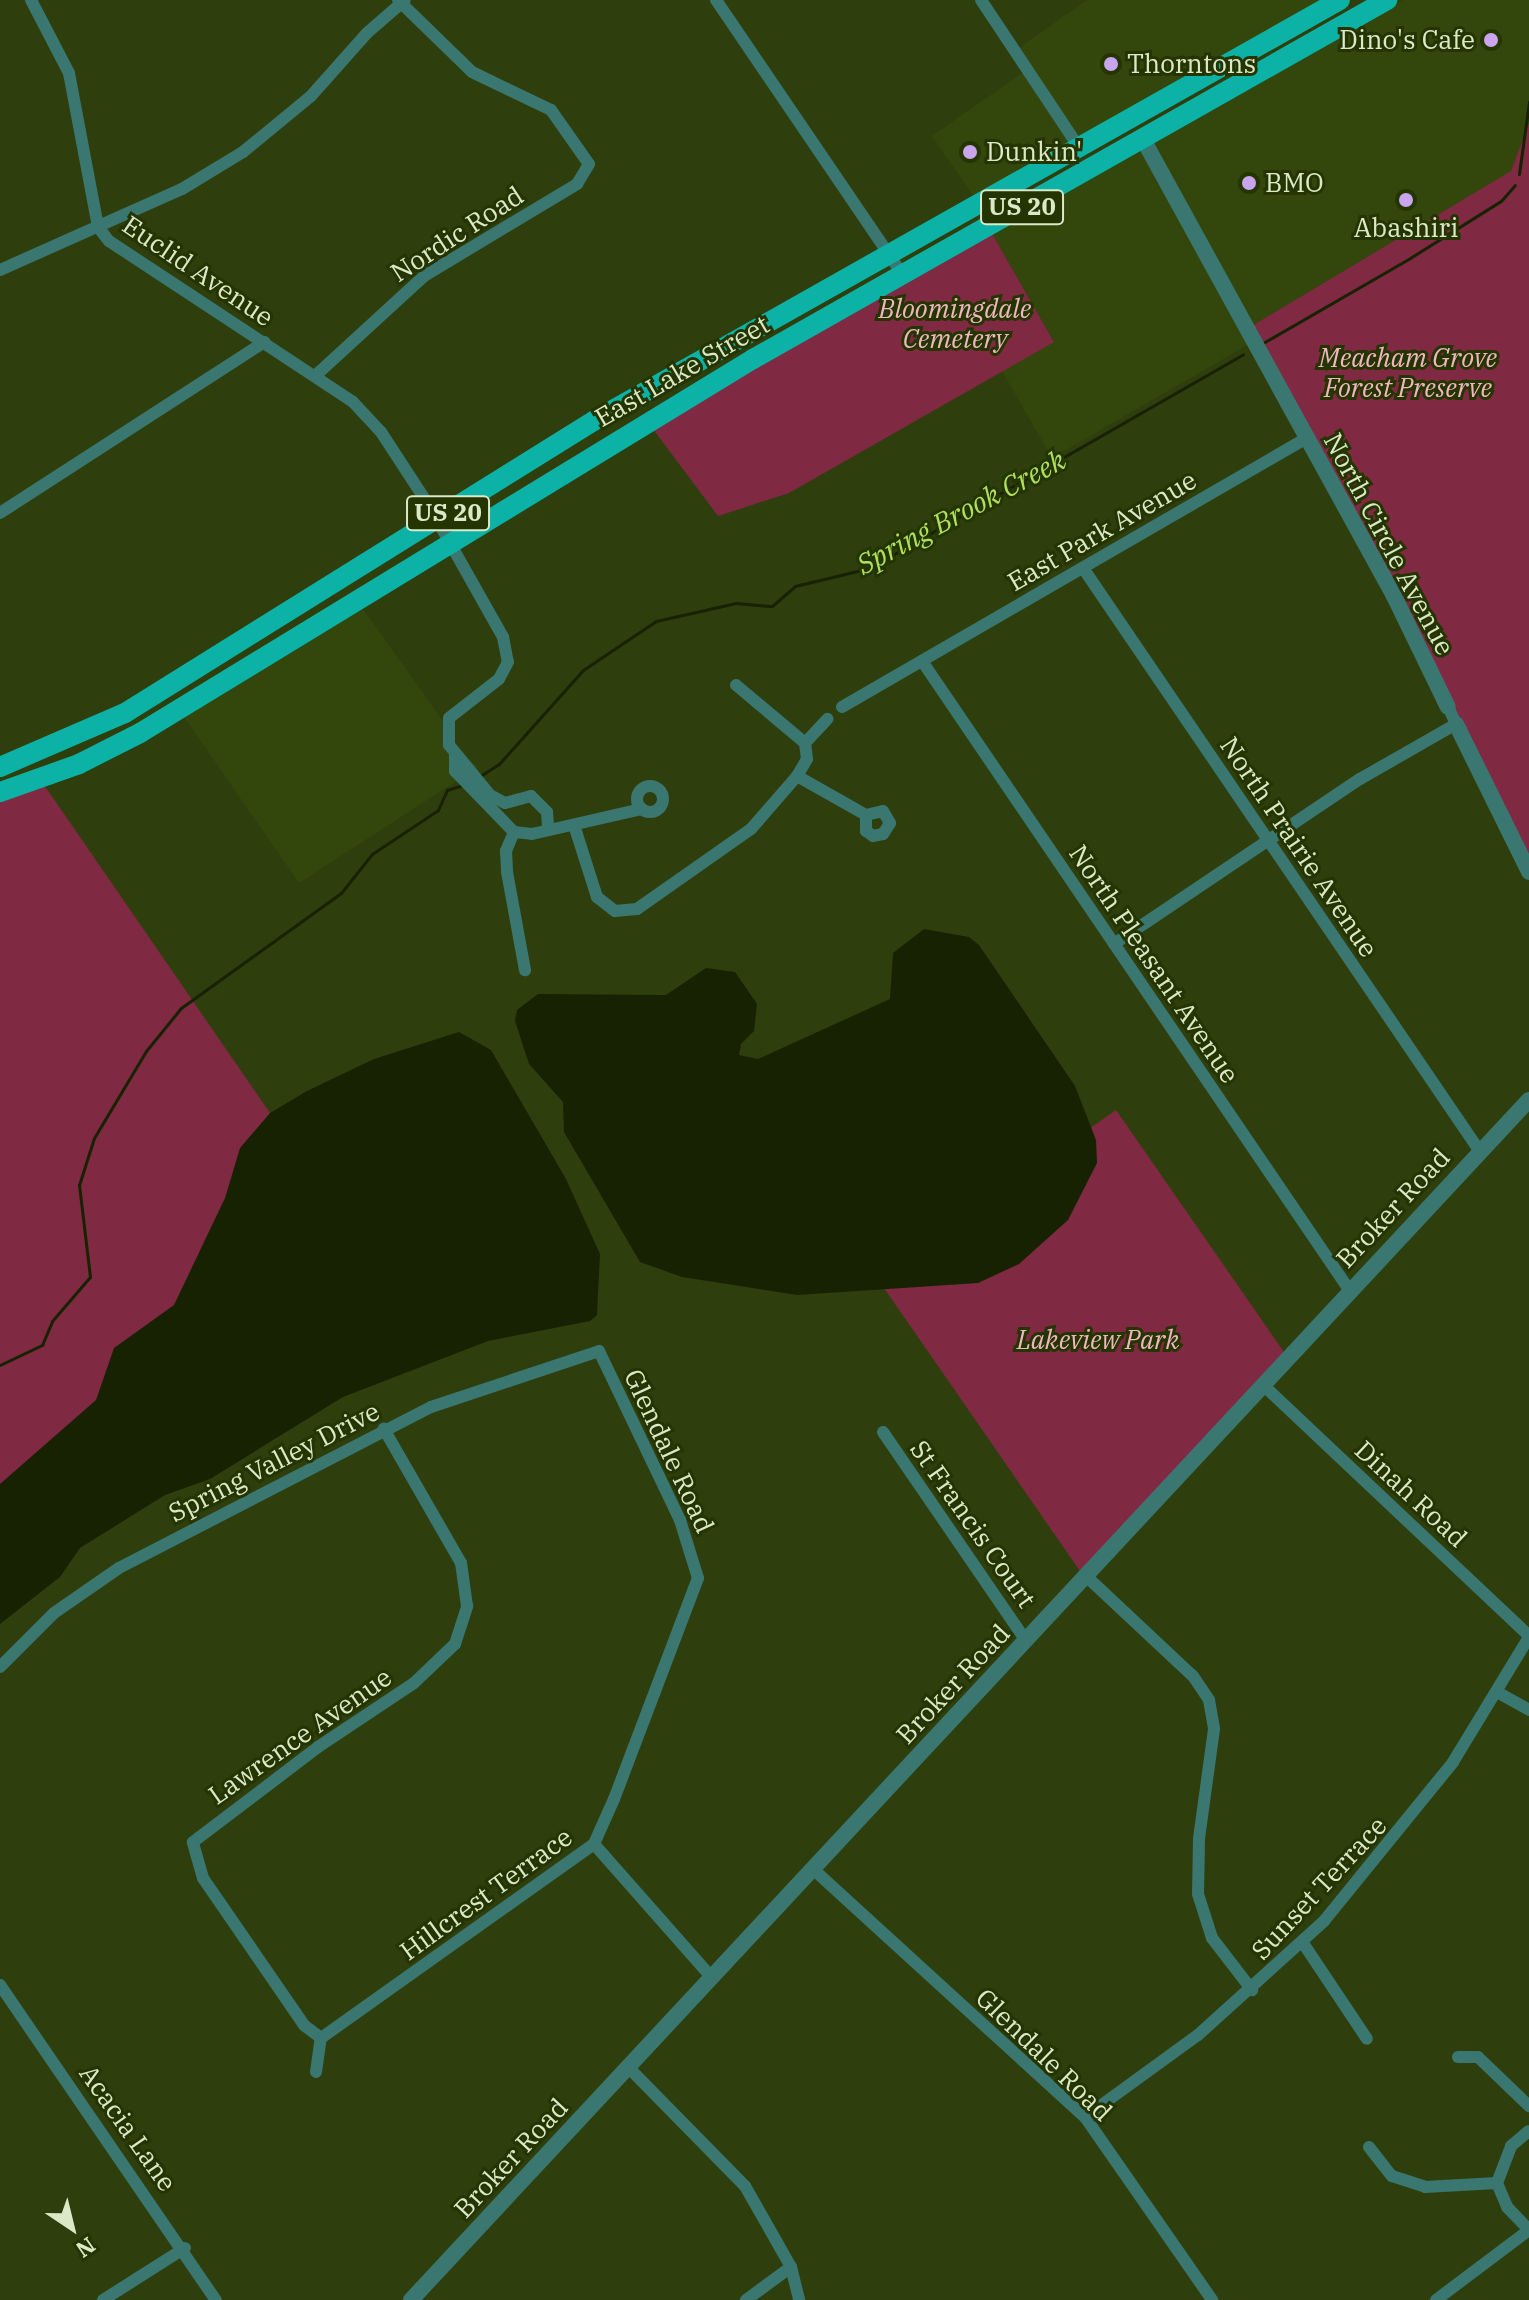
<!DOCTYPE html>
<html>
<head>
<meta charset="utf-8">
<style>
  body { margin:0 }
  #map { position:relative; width:1529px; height:2300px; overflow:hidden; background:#2e3f0d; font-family:"IBM Plex Serif",serif }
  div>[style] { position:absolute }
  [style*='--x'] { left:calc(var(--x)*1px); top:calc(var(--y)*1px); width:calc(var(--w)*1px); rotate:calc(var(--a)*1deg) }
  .built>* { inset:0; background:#33470d }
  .green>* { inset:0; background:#802942 }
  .water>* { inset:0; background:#172202 }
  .stream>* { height:3px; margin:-1.5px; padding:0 1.5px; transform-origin:1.5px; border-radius:1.5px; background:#172202 }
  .minor>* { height:12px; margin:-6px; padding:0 6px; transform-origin:6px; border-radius:6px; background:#3b7771 }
  .minor>.ring { margin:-6px; padding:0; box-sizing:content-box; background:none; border:12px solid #3b7771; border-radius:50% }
  .tertiary>* { height:16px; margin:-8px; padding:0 8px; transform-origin:8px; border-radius:8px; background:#3b7771 }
  .primary>* { height:20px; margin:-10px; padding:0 10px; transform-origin:10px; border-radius:10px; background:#0db2a7 }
  .dots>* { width:22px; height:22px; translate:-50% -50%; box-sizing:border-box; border:4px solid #243501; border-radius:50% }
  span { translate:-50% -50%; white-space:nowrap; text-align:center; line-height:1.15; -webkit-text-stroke:6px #243501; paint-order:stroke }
  .shield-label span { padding:2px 6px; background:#243501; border:2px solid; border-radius:6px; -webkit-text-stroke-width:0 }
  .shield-label { font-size:24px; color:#dae9c7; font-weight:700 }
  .poi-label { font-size:26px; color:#dae9c7 }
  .right { translate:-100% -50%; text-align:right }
  .left { translate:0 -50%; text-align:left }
  .street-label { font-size:26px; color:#dae9c7 }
  .park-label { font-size:26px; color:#efb6c0; font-style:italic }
  .water-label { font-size:28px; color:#afe05b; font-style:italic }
  .north { position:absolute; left:32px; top:2188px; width:80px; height:80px; -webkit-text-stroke:6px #243501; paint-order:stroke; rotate:145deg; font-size:22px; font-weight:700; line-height:32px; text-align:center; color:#dae9c7 }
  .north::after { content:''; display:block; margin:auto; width:28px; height:36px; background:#dae9c7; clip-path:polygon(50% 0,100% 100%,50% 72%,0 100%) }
</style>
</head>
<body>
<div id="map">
  <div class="built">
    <i style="clip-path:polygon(1087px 0,1333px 0,977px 201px,932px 136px,1025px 71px,1013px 52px)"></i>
    <i style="clip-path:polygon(1403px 0,1529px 0,1529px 123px,1511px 171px,1250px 327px,1152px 144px)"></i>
    <i style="clip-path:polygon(1142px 146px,1249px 344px,1052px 458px,1002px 371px,1054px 341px,990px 230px)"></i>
    <i style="clip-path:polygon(360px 605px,453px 735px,457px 751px,478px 767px,299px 883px,182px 714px)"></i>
  </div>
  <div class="green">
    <i style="clip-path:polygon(1529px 123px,1529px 871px,1394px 596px,1245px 330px,1511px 171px)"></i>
    <i style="clip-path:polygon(990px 230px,1054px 342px,789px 493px,718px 516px,650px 425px)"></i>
    <i style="clip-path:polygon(40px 779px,270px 1113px,222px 1220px,0 1615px,0 793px)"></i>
    <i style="clip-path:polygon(1116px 1110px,1286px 1355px,1082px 1574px,877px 1278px)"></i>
  </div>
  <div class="water">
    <i style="clip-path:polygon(924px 929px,969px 937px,979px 945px,1075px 1086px,1096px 1140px,1097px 1163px,1068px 1220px,1019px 1264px,978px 1283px,797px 1295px,682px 1277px,640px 1262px,564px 1132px,563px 1102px,529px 1064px,515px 1021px,517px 1010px,538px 994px,666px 995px,706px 968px,735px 972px,757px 1004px,754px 1031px,741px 1044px,739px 1055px,758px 1059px,890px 999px,893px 953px)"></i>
    <i style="clip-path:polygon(459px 1032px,491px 1050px,566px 1179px,600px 1254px,597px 1315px,590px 1321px,488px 1341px,343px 1397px,210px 1479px,165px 1495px,80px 1548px,60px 1577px,0 1624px,0 1484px,96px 1400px,114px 1348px,174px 1305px,225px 1198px,240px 1148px,270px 1113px,307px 1091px,374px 1059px)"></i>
  </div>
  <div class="stream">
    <i style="--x:1519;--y:174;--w:73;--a:-82.1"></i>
    <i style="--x:1263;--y:343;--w:170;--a:-30"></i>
    <i style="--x:1410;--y:258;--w:107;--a:-32.1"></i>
    <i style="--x:1501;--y:201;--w:21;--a:-49"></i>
    <i style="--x:480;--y:776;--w:22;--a:-32"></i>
    <i style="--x:499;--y:764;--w:126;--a:-48.2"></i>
    <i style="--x:583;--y:670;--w:88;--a:-33.9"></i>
    <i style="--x:656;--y:621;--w:82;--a:-12.7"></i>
    <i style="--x:736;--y:603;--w:36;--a:5"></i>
    <i style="--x:772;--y:606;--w:30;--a:-41"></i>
    <i style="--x:795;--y:586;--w:77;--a:-13.5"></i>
    <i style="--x:870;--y:568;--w:430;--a:-29.8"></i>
    <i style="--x:0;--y:1365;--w:47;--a:-25.5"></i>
    <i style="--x:42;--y:1345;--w:26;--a:-67"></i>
    <i style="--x:52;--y:1321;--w:58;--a:-49.2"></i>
    <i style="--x:90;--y:1277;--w:93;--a:-96.8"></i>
    <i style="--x:79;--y:1185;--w:49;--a:-72.3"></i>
    <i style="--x:94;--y:1138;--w:101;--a:-59.1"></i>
    <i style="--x:146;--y:1051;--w:55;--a:-50.9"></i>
    <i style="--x:181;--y:1008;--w:197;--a:-35.7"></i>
    <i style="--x:341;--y:893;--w:50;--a:-51.5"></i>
    <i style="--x:372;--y:854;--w:79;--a:-33.7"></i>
    <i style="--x:438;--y:810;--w:22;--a:-66"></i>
    <i style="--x:447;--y:790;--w:16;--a:-18"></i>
  </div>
  <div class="minor">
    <i style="--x:31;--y:0;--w:82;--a:62.5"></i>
    <i style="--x:69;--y:73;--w:157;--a:79.3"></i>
    <i style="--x:98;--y:227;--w:18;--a:52"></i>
    <i style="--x:109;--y:241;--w:292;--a:33.4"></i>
    <i style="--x:353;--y:402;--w:41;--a:47"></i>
    <i style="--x:381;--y:432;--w:86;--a:56.9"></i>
    <i style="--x:428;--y:504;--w:153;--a:60.6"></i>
    <i style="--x:503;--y:637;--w:25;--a:79"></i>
    <i style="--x:508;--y:662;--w:19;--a:118"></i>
    <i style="--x:499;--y:679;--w:63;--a:142"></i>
    <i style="--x:449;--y:718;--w:27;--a:90"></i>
    <i style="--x:449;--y:745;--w:65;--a:50.6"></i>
    <i style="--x:490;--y:795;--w:17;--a:28"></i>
    <i style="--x:505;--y:803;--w:27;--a:-15"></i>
    <i style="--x:531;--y:796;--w:23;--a:45"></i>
    <i style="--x:547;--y:812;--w:15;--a:86"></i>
    <i style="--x:398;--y:0;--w:103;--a:44.2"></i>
    <i style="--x:472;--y:72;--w:88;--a:25.7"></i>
    <i style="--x:551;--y:110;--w:66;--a:54.9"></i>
    <i style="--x:716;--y:0;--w:331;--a:55.8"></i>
    <i style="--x:981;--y:0;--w:175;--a:56.4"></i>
    <i style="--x:0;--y:270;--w:199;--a:-24"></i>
    <i style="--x:182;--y:189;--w:71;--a:-31.2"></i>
    <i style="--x:243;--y:152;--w:88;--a:-39.5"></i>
    <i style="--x:311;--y:96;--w:84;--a:-48.4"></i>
    <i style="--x:367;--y:33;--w:50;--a:-41"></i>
    <i style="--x:315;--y:376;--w:148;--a:-42.5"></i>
    <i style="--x:424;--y:276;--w:179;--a:-31"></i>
    <i style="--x:577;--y:184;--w:23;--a:-59"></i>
    <i style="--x:0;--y:513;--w:315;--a:-32.9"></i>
    <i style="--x:1083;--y:568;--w:704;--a:55.77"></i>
    <i style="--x:922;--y:661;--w:762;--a:55.81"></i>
    <i style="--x:736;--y:685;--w:90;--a:40"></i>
    <i style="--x:805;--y:743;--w:16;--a:83"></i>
    <i style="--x:807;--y:759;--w:20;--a:120"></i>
    <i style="--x:842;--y:707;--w:535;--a:-30.06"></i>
    <i style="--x:805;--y:743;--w:33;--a:-47"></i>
    <i style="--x:455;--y:755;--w:16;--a:90"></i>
    <i style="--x:455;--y:771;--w:85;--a:46"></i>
    <i style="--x:514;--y:832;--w:18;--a:6"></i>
    <i style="--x:532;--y:834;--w:113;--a:-12.8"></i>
    <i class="ring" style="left:637px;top:786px;width:14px;height:14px"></i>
    <i style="--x:574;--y:825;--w:76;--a:72.3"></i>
    <i style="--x:597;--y:897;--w:23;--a:38"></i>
    <i style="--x:615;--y:911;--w:22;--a:-5"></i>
    <i style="--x:637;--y:909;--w:139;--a:-35.1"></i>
    <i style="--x:751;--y:829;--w:70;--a:-49"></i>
    <i style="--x:797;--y:776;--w:79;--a:29.5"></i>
    <i style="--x:866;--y:815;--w:17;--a:-13"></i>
    <i style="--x:883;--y:811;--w:14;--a:60"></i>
    <i style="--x:890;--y:823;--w:13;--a:122"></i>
    <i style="--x:883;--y:834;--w:10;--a:169"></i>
    <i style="--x:873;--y:836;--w:9;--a:-144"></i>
    <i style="--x:866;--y:831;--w:16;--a:-90"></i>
    <i style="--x:514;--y:832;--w:21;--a:113"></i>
    <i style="--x:506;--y:851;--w:21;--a:87"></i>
    <i style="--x:507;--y:872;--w:100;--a:79.6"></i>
    <i style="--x:1114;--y:944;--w:296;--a:-33.9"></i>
    <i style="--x:1360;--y:779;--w:111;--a:-29.8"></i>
    <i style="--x:1456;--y:724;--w:19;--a:-115"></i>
    <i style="--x:1263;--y:1385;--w:366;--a:43.3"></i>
    <i style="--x:883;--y:1432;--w:253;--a:55.6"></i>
    <i style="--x:1086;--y:1576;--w:146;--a:43.1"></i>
    <i style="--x:1193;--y:1676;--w:29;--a:56"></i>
    <i style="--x:1209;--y:1700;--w:29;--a:80"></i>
    <i style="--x:1214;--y:1729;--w:111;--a:97.8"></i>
    <i style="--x:1199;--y:1839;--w:55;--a:91"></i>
    <i style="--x:1198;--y:1894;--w:46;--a:72.3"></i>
    <i style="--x:1212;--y:1938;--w:66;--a:52.4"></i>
    <i style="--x:0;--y:1667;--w:76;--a:-45"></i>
    <i style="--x:54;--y:1613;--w:79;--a:-34.7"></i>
    <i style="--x:119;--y:1568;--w:351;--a:-27.3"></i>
    <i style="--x:431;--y:1407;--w:177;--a:-18.4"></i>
    <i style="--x:599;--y:1351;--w:187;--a:64.4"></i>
    <i style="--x:680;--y:1520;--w:61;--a:72.8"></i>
    <i style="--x:698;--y:1578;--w:236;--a:110.8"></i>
    <i style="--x:614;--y:1799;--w:49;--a:114"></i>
    <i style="--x:594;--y:1844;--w:335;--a:144.6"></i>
    <i style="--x:1497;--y:1692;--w:37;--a:29"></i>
    <i style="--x:594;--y:1844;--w:179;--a:48.6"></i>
    <i style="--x:813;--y:1869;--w:368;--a:42.4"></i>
    <i style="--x:1085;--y:2117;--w:223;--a:55.2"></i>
    <i style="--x:1303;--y:1943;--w:115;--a:56.3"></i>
    <i style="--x:0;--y:1985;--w:382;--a:55.6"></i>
    <i style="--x:321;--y:2038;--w:21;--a:-143"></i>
    <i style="--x:304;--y:2025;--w:178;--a:-124.5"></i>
    <i style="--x:203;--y:1878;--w:37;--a:-106"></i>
    <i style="--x:193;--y:1842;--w:157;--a:-37.2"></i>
    <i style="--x:318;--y:1747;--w:115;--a:-33.7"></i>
    <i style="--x:414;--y:1683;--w:57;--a:-43.6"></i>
    <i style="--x:455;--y:1644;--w:40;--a:-72"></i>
    <i style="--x:467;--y:1606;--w:43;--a:-97.9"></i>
    <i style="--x:461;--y:1563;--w:155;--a:-119.9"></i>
    <i style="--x:1458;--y:2057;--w:20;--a:0"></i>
    <i style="--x:1478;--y:2057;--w:71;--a:43.9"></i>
    <i style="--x:629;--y:2068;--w:165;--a:45.5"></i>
    <i style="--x:745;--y:2186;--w:93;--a:60.4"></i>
    <i style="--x:791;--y:2267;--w:34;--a:76"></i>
    <i style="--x:316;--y:2072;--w:34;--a:-82"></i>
    <i style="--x:1085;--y:2117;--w:140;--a:-36"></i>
    <i style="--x:1198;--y:2035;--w:170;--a:-42.1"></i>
    <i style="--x:1324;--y:1921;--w:205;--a:-50.9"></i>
    <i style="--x:1453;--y:1762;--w:146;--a:-58.7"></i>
    <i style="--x:1369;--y:2147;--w:37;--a:52"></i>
    <i style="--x:1392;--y:2176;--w:35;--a:18"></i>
    <i style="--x:1425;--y:2187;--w:72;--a:-3.2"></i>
    <i style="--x:1497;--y:2183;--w:40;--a:-69"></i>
    <i style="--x:1511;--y:2146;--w:23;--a:-40"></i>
    <i style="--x:1497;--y:2183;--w:26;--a:67"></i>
    <i style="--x:1507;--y:2207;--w:32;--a:46"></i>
    <i style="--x:103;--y:2300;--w:97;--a:-32.4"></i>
    <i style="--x:746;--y:2300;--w:56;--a:-36.3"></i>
    <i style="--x:1436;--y:2300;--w:116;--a:-37"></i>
  </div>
  <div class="tertiary">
    <i style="--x:1144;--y:141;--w:519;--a:61.21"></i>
    <i style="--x:1394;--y:596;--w:123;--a:64.1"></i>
    <i style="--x:1456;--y:724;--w:165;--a:63.7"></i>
    <i style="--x:411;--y:2300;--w:1640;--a:-47.03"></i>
  </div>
  <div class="primary">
    <i style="--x:0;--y:767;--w:136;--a:-23.4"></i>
    <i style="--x:125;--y:713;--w:554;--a:-31.94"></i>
    <i style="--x:595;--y:420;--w:855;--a:-29.41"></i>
    <i style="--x:0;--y:792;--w:84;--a:-19.5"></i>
    <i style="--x:79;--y:764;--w:68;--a:-26.9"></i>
    <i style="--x:140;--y:733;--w:718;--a:-31.39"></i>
    <i style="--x:753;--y:359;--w:729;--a:-29.52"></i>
  </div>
  <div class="dots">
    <i style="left:1491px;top:40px;background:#c9a5ee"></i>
    <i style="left:1111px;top:64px;background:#c9a5ee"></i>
    <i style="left:970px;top:152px;background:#c9a5ee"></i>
    <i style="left:1249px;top:183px;background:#c9a5ee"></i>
    <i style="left:1406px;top:200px;background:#c9a5ee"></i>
  </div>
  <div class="shield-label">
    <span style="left:1022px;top:207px">US 20</span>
    <span style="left:448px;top:513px">US 20</span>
  </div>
  <div class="poi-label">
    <span class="right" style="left:1475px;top:40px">Dino's Cafe</span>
    <span class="left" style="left:1127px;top:64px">Thorntons</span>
    <span class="left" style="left:986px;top:152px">Dunkin'</span>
    <span class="left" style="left:1265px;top:183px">BMO</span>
    <span style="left:1406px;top:228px">Abashiri</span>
  </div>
  <div class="street-label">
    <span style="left:457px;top:234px;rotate:-33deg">Nordic Road</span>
    <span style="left:198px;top:271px;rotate:34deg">Euclid Avenue</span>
    <span style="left:682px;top:371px;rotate:-30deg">East Lake Street</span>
    <span style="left:1102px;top:531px;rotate:-30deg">East Park Avenue</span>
    <span style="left:1389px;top:544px;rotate:62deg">North Circle Avenue</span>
    <span style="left:1299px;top:847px;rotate:56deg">North Prairie Avenue</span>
    <span style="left:1154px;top:964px;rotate:56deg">North Pleasant Avenue</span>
    <span style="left:1393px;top:1208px;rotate:-47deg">Broker Road</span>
    <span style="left:669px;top:1451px;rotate:65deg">Glendale Road</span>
    <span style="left:274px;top:1462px;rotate:-27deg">Spring Valley Drive</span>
    <span style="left:1411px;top:1494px;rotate:43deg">Dinah Road</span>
    <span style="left:973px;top:1524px;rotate:55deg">St Francis Court</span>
    <span style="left:953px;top:1684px;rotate:-47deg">Broker Road</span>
    <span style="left:300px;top:1736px;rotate:-35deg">Lawrence Avenue</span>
    <span style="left:1319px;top:1888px;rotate:-47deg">Sunset Terrace</span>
    <span style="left:486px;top:1894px;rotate:-36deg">Hillcrest Terrace</span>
    <span style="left:1044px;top:2055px;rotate:44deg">Glendale Road</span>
    <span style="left:128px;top:2128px;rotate:55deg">Acacia Lane</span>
    <span style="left:511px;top:2158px;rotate:-47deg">Broker Road</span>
  </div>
  <div class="park-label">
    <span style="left:955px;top:324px">Bloomingdale<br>Cemetery</span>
    <span style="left:1408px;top:373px">Meacham Grove<br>Forest Preserve</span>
    <span style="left:1098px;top:1340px">Lakeview Park</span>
  </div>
  <div class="water-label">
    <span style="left:961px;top:512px;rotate:-28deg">Spring Brook Creek</span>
  </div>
  <div class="north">N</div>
</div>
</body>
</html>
